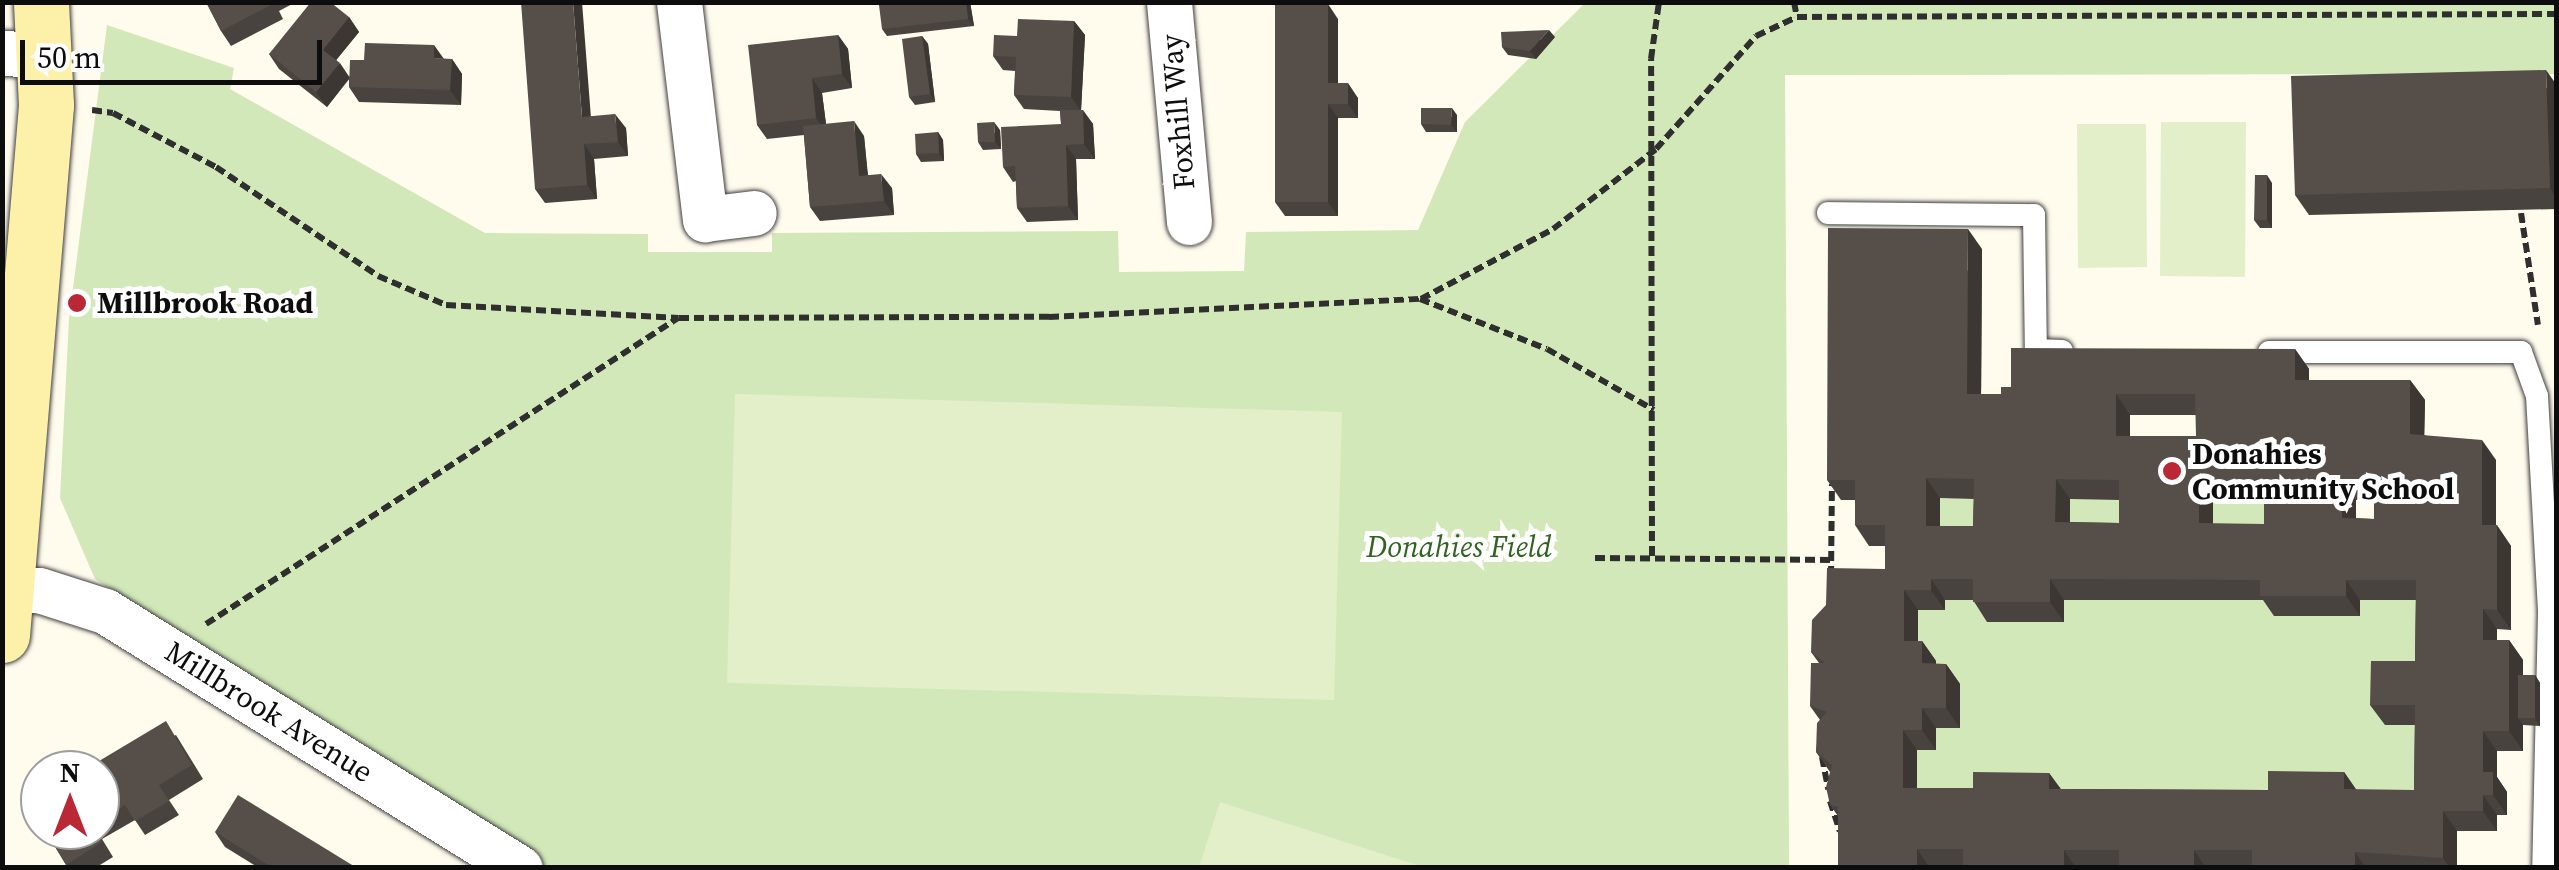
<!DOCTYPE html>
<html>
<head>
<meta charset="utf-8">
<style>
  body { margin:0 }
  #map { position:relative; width:2559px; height:870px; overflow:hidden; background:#fffbed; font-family:"Source Serif 4",serif }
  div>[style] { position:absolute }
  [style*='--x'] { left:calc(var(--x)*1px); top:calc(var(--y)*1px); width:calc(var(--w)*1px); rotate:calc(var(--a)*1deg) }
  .green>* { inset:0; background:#d2e8b8 }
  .pitch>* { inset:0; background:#e3efc9 }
  .path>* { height:6px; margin-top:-3px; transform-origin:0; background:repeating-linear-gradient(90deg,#2f2f2f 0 10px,transparent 0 15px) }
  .roads { filter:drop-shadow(0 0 2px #404040) drop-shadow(0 0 2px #404040) }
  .lane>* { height:22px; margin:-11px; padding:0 11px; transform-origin:11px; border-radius:11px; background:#fff }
  .street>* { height:45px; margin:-22.5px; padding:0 22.5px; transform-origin:22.5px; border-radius:22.5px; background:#fff }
  .secondary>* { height:55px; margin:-27.5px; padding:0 27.5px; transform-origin:27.5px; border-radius:27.5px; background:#fdf1aa }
  .wall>* { inset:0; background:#49433f }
  .shaded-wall>* { inset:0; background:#3c3733 }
  .building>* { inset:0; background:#554e49 }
  .dots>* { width:28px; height:28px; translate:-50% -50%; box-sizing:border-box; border:5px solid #fff; border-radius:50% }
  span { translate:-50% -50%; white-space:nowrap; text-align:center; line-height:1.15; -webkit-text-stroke:10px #fff; paint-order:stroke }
  .street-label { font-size:30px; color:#0d0d0d }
  .poi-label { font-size:30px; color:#0d0d0d; font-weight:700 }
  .left { translate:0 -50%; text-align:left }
  .park-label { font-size:30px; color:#2f631f; font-style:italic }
  .frame { position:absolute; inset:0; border:5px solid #0d0d0d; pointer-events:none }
  .north { position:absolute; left:20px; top:750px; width:100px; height:100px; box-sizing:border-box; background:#fff; border:2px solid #9e9e9e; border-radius:50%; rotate:0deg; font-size:28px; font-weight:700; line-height:40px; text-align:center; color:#0d0d0d }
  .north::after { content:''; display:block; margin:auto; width:35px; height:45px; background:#b92834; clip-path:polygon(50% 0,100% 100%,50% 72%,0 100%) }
  .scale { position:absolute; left:20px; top:40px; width:302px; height:45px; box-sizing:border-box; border:5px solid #0d0d0d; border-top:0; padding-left:12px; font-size:30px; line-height:35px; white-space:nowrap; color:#0d0d0d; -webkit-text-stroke:8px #fff; paint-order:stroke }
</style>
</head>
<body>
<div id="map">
  <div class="green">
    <i style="clip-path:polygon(1585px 3px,2556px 3px,2556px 74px,1785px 75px,1789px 867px,531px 867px,95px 579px,60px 498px,69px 319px,107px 25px,234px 68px,230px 89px,485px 233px,648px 234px,648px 252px,772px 252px,772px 233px,1118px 231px,1119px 272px,1244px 271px,1246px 232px,1418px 230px,1465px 122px)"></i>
    <i style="clip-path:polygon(1940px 498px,1988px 499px,1987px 546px,1940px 546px)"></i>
    <i style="clip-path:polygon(2070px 499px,2134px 500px,2134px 543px,2069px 542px)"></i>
    <i style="clip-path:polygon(2213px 500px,2278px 500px,2278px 544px,2213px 544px)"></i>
    <i style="clip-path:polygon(1945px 600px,2274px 600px,2274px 616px,2360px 616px,2360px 600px,2430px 600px,2429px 681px,2385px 724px,2429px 725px,2429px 810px,1917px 808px,1917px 750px,1936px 728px,1960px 727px,1960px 684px,1918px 661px,1918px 610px,1945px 610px)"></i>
  </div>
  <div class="pitch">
    <i style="clip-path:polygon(2161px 122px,2246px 122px,2245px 277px,2160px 276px)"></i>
    <i style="clip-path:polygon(2077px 124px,2146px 124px,2147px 267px,2078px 268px)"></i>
    <i style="clip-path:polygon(735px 394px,1342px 412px,1334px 700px,727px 683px)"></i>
    <i style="clip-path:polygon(1220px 802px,1423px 867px,1199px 867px)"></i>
  </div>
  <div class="path">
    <i style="--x:1794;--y:2;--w:15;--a:79"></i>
    <i style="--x:92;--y:110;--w:21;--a:8"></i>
    <i style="--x:113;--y:113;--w:116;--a:27.7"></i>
    <i style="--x:216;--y:167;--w:195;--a:33.9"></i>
    <i style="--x:378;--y:276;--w:74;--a:23.1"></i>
    <i style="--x:446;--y:305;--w:233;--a:3.2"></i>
    <i style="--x:679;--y:318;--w:370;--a:-0.2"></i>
    <i style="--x:1049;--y:317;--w:371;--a:-2.8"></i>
    <i style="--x:1420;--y:299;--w:136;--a:21.5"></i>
    <i style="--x:1547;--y:349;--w:123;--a:29.7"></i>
    <i style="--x:2521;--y:213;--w:113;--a:81.4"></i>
    <i style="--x:1421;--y:299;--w:149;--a:-27.9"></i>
    <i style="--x:1553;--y:229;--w:130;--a:-37.8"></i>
    <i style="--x:1656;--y:149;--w:151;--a:-48.5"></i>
    <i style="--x:1756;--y:36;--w:45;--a:-24.9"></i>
    <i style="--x:1797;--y:17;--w:759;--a:-0.23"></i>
    <i style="--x:1652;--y:556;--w:497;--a:-90.1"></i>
    <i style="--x:1651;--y:59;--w:58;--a:-82"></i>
    <i style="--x:1595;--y:558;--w:238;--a:0.5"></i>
    <i style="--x:1831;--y:576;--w:92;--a:-89.4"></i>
    <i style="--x:206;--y:624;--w:563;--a:-32.96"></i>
    <i style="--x:1822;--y:757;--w:33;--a:79"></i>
    <i style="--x:1830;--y:801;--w:32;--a:72"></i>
  </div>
  <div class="roads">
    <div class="lane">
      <i style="--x:1828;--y:213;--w:206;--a:0.6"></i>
      <i style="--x:2034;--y:215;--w:135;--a:89.2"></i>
      <i style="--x:2036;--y:350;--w:26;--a:2"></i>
      <i style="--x:2269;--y:352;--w:252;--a:0"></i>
      <i style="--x:2521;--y:352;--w:47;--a:70"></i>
      <i style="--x:2537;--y:396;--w:217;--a:86.8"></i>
      <i style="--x:2549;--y:613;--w:255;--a:91.3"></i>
    </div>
    <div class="street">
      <i style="--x:679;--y:2;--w:219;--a:83.2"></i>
      <i style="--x:705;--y:219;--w:49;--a:-7"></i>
      <i style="--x:1169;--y:2;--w:221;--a:84.8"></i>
      <i style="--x:2;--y:53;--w:42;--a:2.7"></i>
      <i style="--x:6;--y:589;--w:33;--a:2"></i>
      <i style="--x:39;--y:590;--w:69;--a:17.7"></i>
      <i style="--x:105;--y:611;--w:488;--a:31.8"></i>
    </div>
    <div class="secondary">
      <i style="--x:2;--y:635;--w:532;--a:-85.25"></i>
      <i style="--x:46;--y:105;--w:103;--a:-92.8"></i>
    </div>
  </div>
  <div class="wall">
    <i style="clip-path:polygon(206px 2px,296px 2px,279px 11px,283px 19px,231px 46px,221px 31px)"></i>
    <i style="clip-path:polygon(896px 2px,970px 2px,974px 26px,887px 36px,882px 29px)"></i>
    <i style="clip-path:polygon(349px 17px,359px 32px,336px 60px,349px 77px,364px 60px,452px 59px,462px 74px,461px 105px,359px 102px,349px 87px,349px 78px,327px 107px,279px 69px,269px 54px)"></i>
    <i style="clip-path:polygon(1338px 19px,1338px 83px,1358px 98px,1358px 118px,1338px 118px,1338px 216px,1285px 216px,1275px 202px)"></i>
    <i style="clip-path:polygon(1074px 21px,1085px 35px,1081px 110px,1093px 124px,1095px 159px,1076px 159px,1078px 220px,1027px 222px,1017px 208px,1016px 181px,1013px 182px,1003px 167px,1061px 124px,1060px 111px,1024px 109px,1014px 95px,1015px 71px,1003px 70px,993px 56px,1017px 36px)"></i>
    <i style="clip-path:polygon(838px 35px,848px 49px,852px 88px,822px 93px,826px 124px,864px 136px,868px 175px,892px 188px,894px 215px,820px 221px,810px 207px,804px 135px,767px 139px,757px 125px)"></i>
    <i style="clip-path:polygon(922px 36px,928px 44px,935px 102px,915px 105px,909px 97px)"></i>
    <i style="clip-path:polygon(1555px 37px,1536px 59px,1508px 55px,1502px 47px)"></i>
    <i style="clip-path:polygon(2556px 84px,2556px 209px,2309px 215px,2295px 195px)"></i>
    <i style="clip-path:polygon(1457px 115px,1457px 132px,1426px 132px,1421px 124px)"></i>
    <i style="clip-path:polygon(591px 116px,626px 128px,628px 156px,594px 159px,597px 199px,545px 203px,535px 189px)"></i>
    <i style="clip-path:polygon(1000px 130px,1001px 149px,983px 150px,978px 142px)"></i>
    <i style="clip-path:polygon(938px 132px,943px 140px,944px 161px,921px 162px,916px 154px)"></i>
    <i style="clip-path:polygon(2272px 183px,2272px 228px,2260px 228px,2254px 220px)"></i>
    <i style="clip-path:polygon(evenodd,1982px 249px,1981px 394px,2001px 394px,2011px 387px,2295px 349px,2309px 369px,2309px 380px,2410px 380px,2425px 400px,2424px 435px,2496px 460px,2496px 525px,2511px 546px,2511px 630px,2497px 629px,2497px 640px,2509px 640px,2523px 660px,2523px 675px,2535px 675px,2540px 683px,2540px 726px,2523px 725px,2523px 751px,2497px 751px,2497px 777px,2507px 792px,2507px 815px,2497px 815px,2497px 831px,2457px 831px,2457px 868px,1838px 868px,1838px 816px,1830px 805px,1830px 772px,1816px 752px,1820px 720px,1810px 706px,1819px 663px,1811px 652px,1885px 569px,1885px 546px,1869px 546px,1855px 525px,1855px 500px,1841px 500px,1827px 480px,1982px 249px,2130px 415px,2196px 415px,2196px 436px,2130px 436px,2130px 415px,1982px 249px,1940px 498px,1974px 499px,1973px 526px,1940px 526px,1940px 498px,1982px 249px,2070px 499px,2119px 500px,2119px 523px,2070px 522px,2070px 499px,1982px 249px,2213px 500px,2264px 500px,2264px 524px,2213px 524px,2213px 500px,1982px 249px,2356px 500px,2374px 500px,2374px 519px,2356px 518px,2356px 500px,1982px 249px,1945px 600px,1973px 600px,1987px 622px,2064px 622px,2064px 600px,2263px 600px,2274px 616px,2360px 616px,2360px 600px,2416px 600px,2415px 661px,2370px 705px,2385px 725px,2415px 725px,2414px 790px,2356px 790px,2344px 772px,2268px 790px,2061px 789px,2049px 773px,1973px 788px,1917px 788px,1917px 750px,1936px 750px,1936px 728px,1960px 728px,1960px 684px,1946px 664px,1936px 664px,1936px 661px,1922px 641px,1918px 641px,1918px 610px,1945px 610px,1945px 600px)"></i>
    <i style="clip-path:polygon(176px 735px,203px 779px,169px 800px,179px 815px,145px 835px,135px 820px,102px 839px,113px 857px,95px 868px,68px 868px,45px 830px,100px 830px,100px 770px)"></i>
    <i style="clip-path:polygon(215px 832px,357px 868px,259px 868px,225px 847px)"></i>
  </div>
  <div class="shaded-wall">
    <i style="clip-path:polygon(573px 2px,582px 2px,592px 131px,582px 117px)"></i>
    <i style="clip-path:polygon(966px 2px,970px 2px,974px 26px,968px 19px)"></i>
    <i style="clip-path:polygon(1328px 4px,1338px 19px,1338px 98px,1328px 83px)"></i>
    <i style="clip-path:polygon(349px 17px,359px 32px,333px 64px,323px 50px)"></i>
    <i style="clip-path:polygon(1074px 21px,1085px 35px,1081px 111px,1071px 97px)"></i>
    <i style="clip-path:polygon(1549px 30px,1555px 37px,1536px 59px,1530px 51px)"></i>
    <i style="clip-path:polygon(838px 35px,848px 49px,852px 88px,842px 74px)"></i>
    <i style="clip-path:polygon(922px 36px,928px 44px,935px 102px,930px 94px)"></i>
    <i style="clip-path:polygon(434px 45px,444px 59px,434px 58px)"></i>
    <i style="clip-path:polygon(452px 59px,462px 74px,461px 105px,450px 90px)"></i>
    <i style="clip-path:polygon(340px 63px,350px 78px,327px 107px,316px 92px)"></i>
    <i style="clip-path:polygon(2546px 70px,2556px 84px,2556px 198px,2550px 188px)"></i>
    <i style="clip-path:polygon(812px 78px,822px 93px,827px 132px,816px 118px)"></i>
    <i style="clip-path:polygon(1348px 83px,1358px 98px,1358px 118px,1348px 104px)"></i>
    <i style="clip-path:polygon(1328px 104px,1338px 118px,1338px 216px,1328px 202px)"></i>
    <i style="clip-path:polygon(1452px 108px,1457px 115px,1457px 132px,1451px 125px)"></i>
    <i style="clip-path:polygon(1083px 110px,1093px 124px,1095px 159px,1084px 144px)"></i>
    <i style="clip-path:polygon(615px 114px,626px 128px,628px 156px,618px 142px)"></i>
    <i style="clip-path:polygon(854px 121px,864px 136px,869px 190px,859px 176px)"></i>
    <i style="clip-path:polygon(994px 122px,1000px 130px,1001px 149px,995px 142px)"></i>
    <i style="clip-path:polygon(938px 132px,943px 140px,944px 161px,939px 153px)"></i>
    <i style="clip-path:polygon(584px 144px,594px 159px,597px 199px,587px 185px)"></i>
    <i style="clip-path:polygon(1066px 145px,1076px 159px,1078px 220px,1068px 206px)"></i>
    <i style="clip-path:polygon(881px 174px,892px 188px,894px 215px,884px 201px)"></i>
    <i style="clip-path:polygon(2267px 175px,2272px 183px,2272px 228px,2267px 220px)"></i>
    <i style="clip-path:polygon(1968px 229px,1982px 249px,1981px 414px,1967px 394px)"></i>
    <i style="clip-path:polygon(2295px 349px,2309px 369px,2309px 400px,2295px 380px)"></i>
    <i style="clip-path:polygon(2410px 380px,2425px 400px,2424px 454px,2410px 434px)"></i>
    <i style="clip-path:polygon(2116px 394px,2130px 415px,2130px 456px,2116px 436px)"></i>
    <i style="clip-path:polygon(2482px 440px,2496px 460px,2496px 546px,2482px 525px)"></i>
    <i style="clip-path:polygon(1926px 478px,1940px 498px,1940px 546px,1926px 526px)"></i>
    <i style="clip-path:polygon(2056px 479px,2070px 499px,2069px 542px,2055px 522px)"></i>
    <i style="clip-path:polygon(2199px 480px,2213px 500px,2213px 544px,2199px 523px)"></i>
    <i style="clip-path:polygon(2342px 480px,2356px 500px,2356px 538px,2342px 518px)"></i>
    <i style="clip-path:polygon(2497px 525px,2511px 546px,2511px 630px,2497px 610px)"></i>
    <i style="clip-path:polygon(1931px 579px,1945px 600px,1945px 610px,1931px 590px)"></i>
    <i style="clip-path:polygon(2050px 579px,2064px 600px,2064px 622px,2050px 602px)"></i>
    <i style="clip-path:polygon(2346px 580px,2360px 600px,2360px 616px,2346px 596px)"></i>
    <i style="clip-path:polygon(1904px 590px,1918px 610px,1918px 661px,1904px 641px)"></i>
    <i style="clip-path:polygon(2483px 609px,2497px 629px,2497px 660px,2483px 640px)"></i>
    <i style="clip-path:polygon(2509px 640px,2523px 660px,2523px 718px,2518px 718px,2523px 725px,2523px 751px,2509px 731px)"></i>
    <i style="clip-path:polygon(1922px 641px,1936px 661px,1936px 683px,1922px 663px)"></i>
    <i style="clip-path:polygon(1946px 664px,1960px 684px,1960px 728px,1946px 708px)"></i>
    <i style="clip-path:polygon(2535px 675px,2540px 683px,2540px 726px,2535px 718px)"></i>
    <i style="clip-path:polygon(1922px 708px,1936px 728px,1936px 750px,1922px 730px)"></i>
    <i style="clip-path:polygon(1903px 730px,1917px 750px,1917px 808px,1903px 788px)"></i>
    <i style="clip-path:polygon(2483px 731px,2497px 751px,2497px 777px,2507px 792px,2507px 815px,2493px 795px,2483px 772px)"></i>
    <i style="clip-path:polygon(2344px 772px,2358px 792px,2344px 789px)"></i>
    <i style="clip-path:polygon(2049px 773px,2063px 793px,2049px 789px)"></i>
    <i style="clip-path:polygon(2483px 795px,2497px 815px,2497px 831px,2483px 811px)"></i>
    <i style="clip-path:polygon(2443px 811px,2457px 831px,2457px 868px,2450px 868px,2443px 858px)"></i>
    <i style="clip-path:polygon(1917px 849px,1930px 868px,1917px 868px)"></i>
    <i style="clip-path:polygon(2064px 850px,2076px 868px,2064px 868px)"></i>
    <i style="clip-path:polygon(2194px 850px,2206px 868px,2194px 868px)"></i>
    <i style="clip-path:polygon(2355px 852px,2366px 868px,2355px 868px)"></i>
  </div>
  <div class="building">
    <i style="clip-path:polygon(206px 2px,272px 2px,273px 4px,221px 31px)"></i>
    <i style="clip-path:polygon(311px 2px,330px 2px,349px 17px,323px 50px,340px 63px,316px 92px,269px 54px)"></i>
    <i style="clip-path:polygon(521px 2px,573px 2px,582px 117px,615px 114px,618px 142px,584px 144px,587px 185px,535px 189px)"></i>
    <i style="clip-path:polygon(896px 2px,966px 2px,968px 19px,882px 29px,879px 5px)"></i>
    <i style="clip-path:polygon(1275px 4px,1328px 4px,1328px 83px,1348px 83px,1348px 104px,1328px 104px,1328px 202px,1275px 202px)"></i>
    <i style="clip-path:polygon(1018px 19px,1074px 21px,1071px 97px,1014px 95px,1016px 57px,993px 56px,994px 35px,1017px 36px)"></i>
    <i style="clip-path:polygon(1549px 30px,1530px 51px,1502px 47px,1501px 32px)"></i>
    <i style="clip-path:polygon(838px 35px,842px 74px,812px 78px,816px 118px,757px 125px,748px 45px)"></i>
    <i style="clip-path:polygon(922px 36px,930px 94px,909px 97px,902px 39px)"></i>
    <i style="clip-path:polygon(365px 43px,434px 45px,434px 58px,452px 59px,450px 90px,349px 87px,350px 60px,364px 60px)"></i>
    <i style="clip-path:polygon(2546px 70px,2550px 188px,2295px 195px,2291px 76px)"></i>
    <i style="clip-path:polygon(1421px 108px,1452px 108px,1451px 125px,1421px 124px)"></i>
    <i style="clip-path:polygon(1060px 110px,1083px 110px,1084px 144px,1066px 145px,1068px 206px,1017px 208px,1015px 166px,1003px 167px,1001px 127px,1061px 124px)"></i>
    <i style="clip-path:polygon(854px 121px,859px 176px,881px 174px,884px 201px,810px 207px,803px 126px)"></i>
    <i style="clip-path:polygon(994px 122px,995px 142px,978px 142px,977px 123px)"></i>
    <i style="clip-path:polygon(938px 132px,939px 153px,916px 154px,915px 134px)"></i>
    <i style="clip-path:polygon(2255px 175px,2267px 175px,2267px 220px,2254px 220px)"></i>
    <i style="clip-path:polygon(evenodd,1828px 228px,1968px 229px,1967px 394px,2001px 394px,2001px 387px,2011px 387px,2011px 348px,2295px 349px,2295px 380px,2410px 380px,2410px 434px,2482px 440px,2482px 525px,2497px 525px,2497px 610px,2483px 609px,2483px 640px,2509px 640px,2509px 731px,2483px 731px,2483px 772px,2493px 772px,2493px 795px,2483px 795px,2483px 811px,2443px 811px,2443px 858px,2355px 852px,2355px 868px,2252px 868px,2252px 850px,2194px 850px,2194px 868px,2119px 868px,2119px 850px,2064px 850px,2064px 868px,1963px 868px,1963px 849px,1917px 849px,1917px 868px,1838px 868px,1838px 807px,1830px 805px,1826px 787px,1832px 765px,1816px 752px,1817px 723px,1827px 712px,1810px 706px,1811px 663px,1825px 663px,1811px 652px,1812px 620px,1826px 605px,1827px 568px,1885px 569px,1885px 525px,1855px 525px,1855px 480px,1827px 480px,1828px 228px,2116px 394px,2195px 394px,2196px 436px,2116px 436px,2116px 394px,1828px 228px,1926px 478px,1974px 479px,1973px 526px,1926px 526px,1926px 478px,1828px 228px,2056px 479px,2119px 480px,2119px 523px,2055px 522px,2056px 479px,1828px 228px,2199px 480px,2264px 480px,2264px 524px,2199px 523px,2199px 480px,1828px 228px,2342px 480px,2375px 480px,2374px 519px,2342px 518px,2342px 480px,1828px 228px,1931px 579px,1973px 579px,1973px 602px,2050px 602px,2050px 579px,2260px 580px,2260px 596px,2346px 596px,2346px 580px,2416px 580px,2415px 661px,2371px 661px,2370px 705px,2415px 705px,2414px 790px,2344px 789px,2344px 772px,2268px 771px,2268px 790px,2049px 789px,2049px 773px,1973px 772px,1973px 788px,1903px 788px,1903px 730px,1922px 730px,1922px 708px,1946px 708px,1946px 664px,1922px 663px,1922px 641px,1904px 641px,1904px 590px,1931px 590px,1931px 579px)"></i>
    <i style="clip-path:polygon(2518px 675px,2535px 675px,2535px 718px,2518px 718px)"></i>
    <i style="clip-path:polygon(166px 721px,192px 765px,159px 785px,169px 801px,135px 821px,125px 805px,100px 820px,100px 770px,84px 770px)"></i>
    <i style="clip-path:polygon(238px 795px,357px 868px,273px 868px,215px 832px)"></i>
    <i style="clip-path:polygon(45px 830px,95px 830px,102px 842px,66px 865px)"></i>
  </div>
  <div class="dots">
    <i style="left:77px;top:303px;background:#b92834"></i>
    <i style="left:2172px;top:471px;background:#b92834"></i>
  </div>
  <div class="street-label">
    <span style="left:1178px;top:112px;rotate:-95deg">Foxhill Way</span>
    <span style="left:269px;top:712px;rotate:32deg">Millbrook Avenue</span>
  </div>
  <div class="poi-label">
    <span class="left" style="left:97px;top:303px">Millbrook Road</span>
    <span class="left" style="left:2192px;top:471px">Donahies<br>Community School</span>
  </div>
  <div class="park-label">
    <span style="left:1459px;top:547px">Donahies Field</span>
  </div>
  <div class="frame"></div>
  <div class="north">N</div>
  <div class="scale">50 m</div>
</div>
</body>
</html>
